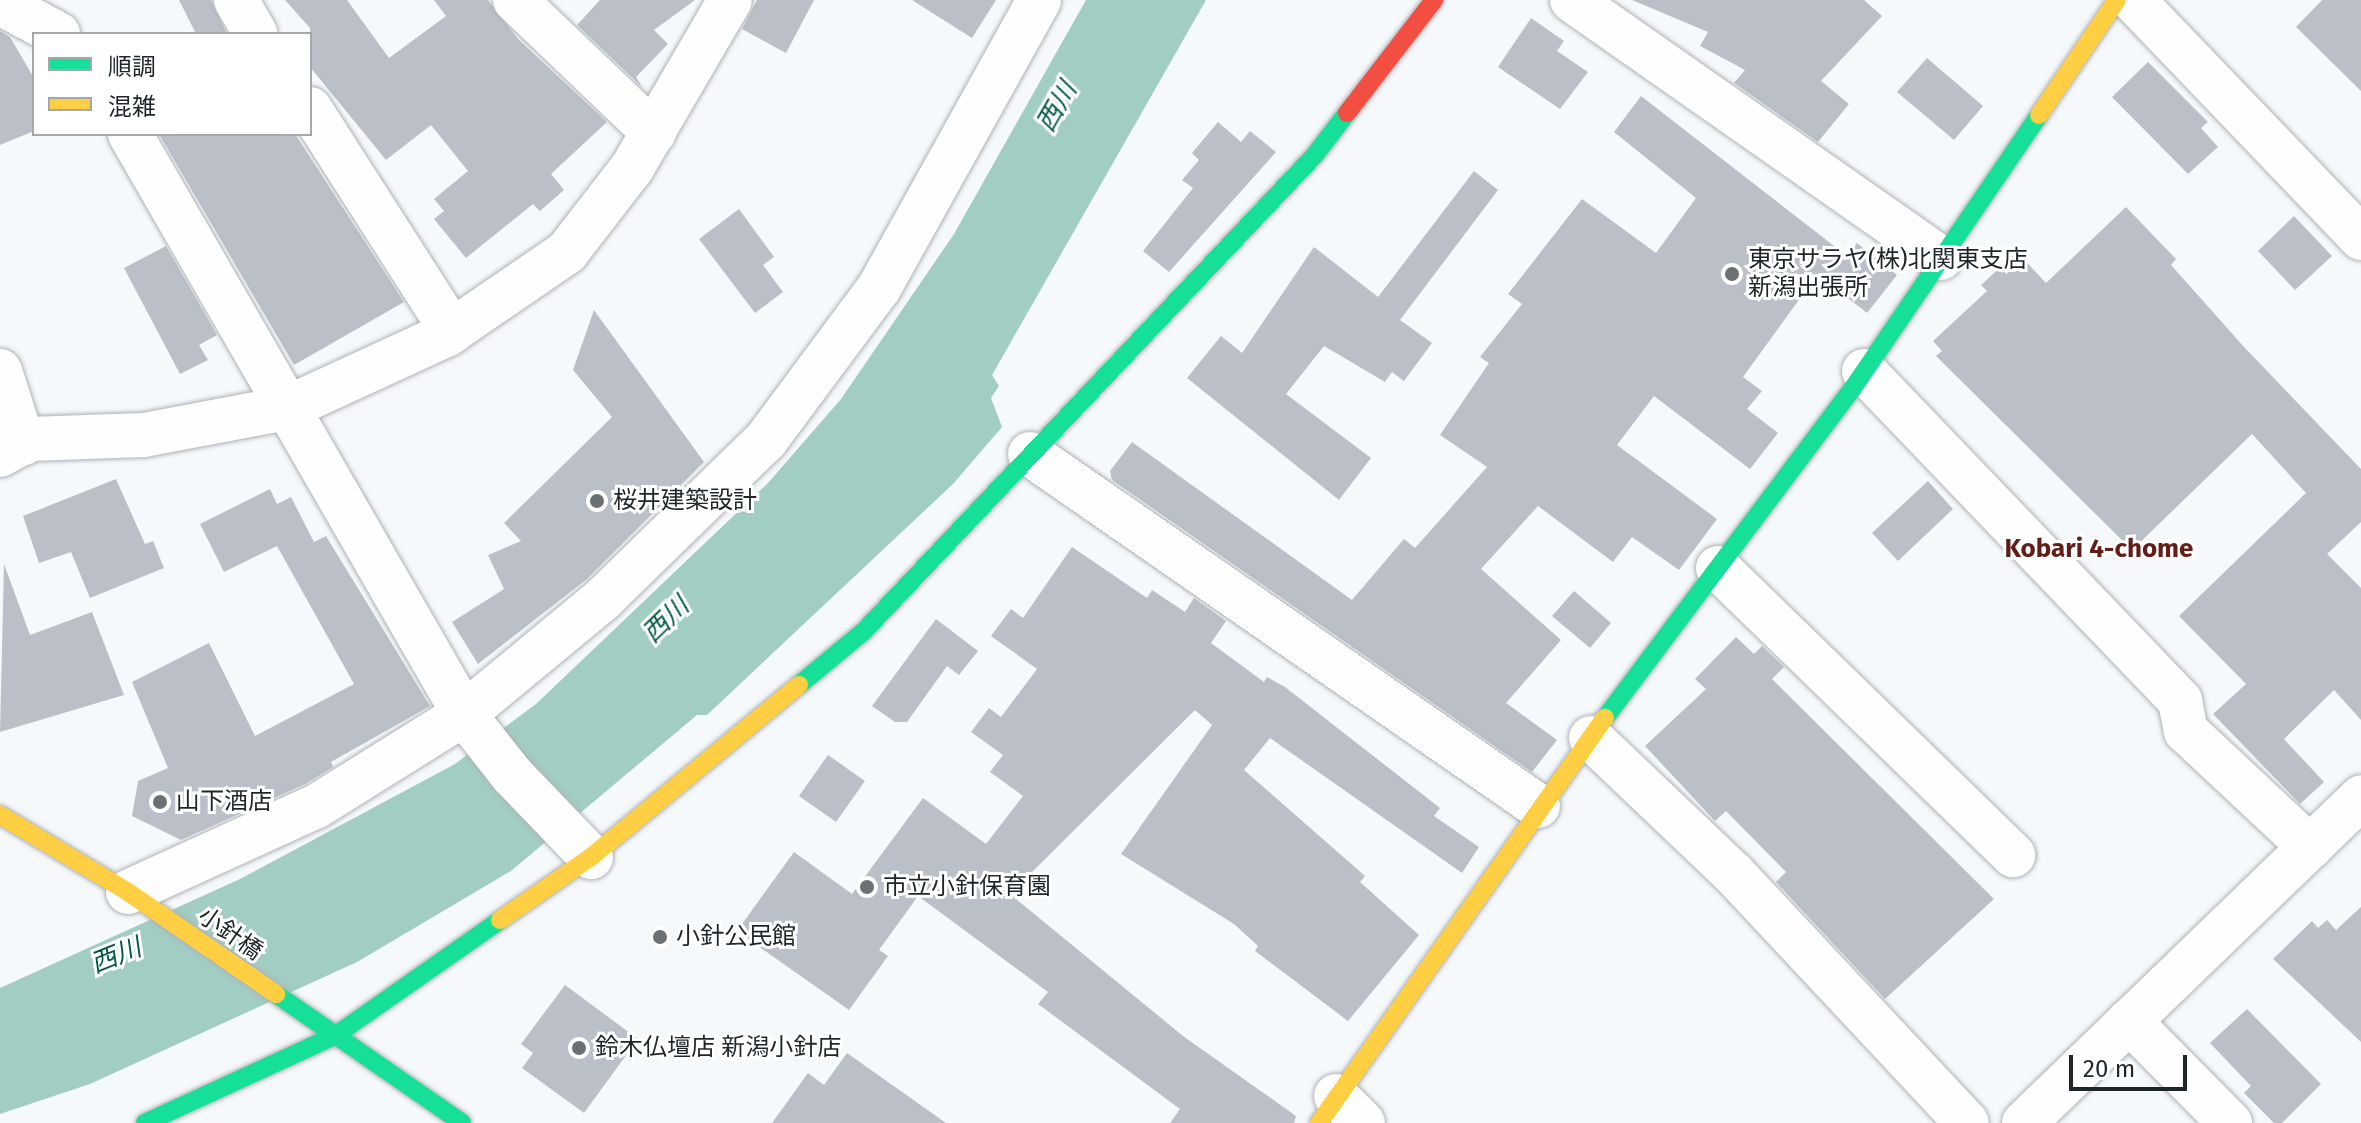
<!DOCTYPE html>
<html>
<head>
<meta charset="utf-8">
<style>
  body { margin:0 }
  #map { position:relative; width:2361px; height:1123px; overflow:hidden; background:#f6f9fb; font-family:"Fira Sans","Noto Sans JP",sans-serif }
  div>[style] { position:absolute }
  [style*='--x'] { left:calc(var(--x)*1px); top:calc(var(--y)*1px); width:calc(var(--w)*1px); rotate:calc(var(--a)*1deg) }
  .water>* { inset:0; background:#a2cdc2 }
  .building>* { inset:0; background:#bbbfc8 }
  .roads { filter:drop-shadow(0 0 2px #adb2b5) drop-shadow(0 0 2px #adb2b5) }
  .street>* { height:44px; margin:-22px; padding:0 22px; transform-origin:22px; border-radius:22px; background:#fefefe }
  .fast>* { height:18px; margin:-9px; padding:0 9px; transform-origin:9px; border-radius:9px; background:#16e098 }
  .slow>* { height:18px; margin:-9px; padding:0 9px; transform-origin:9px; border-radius:9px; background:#ffcf43 }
  .jam>* { height:18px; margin:-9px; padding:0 9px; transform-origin:9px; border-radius:9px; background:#f24e42 }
  .dots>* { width:22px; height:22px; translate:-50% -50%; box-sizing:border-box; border:4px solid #fff; border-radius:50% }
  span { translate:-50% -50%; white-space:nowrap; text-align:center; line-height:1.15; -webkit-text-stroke:6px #fff; paint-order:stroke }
  .poi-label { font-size:24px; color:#1e262a }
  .left { translate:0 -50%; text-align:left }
  .street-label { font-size:24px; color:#1e262a }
  .water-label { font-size:26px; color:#025849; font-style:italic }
  .neighbourhood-label { font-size:26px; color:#621e19; font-weight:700 }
  .legend { position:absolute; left:32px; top:32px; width:280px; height:104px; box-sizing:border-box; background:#fff; border:2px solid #a5a8aa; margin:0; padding:10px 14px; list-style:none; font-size:24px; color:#1e262a }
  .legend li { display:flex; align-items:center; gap:16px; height:40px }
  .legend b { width:40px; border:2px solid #a5a8aa }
  .scale { position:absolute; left:2069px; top:1055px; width:118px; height:36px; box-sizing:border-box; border:4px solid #1e262a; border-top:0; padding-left:10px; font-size:24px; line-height:28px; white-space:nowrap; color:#1e262a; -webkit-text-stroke:6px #fff; paint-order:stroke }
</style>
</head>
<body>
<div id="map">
  <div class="water">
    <i style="clip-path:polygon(1086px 0,1206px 0,992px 375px,999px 386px,991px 398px,1002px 427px,953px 484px,707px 715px,697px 715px,511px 871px,357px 962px,90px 1084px,0 1114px,0 988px,240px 879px,455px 764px,536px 704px,768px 483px,841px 399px,954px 234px)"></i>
  </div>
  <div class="building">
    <i style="clip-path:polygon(179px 0,211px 0,227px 34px,196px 34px)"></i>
    <i style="clip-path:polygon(285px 0,347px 0,389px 58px,446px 16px,434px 0,488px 0,518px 39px,607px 122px,551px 174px,564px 190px,540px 211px,533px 204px,466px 258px,434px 219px,444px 211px,434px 199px,468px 171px,431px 125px,386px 160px,310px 67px,310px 28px)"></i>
    <i style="clip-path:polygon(600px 0,695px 0,654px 30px,668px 44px,636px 77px,642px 87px,577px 25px)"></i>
    <i style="clip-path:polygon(757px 0,814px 0,786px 53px,742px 29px)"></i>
    <i style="clip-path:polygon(912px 0,996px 0,972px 38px)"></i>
    <i style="clip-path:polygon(1632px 0,1864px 0,1882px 16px,1821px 81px,1849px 104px,1818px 142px,1734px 83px,1745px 70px,1700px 46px,1708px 32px)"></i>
    <i style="clip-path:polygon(2322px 0,2361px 0,2361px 91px,2296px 27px)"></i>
    <i style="clip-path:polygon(1531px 18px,1564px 41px,1557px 51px,1588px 72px,1560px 109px,1498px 67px)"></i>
    <i style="clip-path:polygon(0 31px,10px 37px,34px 78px,34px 131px,0 145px)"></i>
    <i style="clip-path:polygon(1927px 58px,1983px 106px,1954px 140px,1897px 92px)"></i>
    <i style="clip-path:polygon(2148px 62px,2208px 122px,2201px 128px,2218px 147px,2188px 174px,2112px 97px)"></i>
    <i style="clip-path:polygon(1641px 96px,1847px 256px,1857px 243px,1897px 275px,1867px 313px,1820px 276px,1814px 279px,1743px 377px,1762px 391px,1747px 409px,1778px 433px,1750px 469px,1654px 396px,1617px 445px,1717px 519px,1679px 570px,1632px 537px,1613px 562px,1538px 506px,1481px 569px,1561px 640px,1506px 703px,1557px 740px,1532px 772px,1112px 480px,1110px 471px,1132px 442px,1352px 600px,1404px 539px,1415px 548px,1487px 467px,1440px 435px,1489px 363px,1480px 357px,1522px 304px,1508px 294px,1582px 199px,1656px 253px,1696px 198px,1614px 132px)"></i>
    <i style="clip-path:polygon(1218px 122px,1241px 142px,1250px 131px,1276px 152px,1169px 272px,1143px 251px,1193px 188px,1182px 180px,1199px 160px,1192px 153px)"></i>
    <i style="clip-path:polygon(159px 134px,295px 134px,404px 302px,294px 365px)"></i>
    <i style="clip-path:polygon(1474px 171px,1498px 190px,1400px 320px,1432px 343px,1404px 381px,1392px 372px,1385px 382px,1324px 346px,1286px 394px,1371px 458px,1339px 500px,1187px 378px,1221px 336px,1242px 353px,1314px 247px,1378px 297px)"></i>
    <i style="clip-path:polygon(2126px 207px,2176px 259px,2171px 265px,2245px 348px,2361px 469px,2361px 522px,2327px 554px,2361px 588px,2361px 720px,2334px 690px,2284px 739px,2324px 782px,2300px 804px,2213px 714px,2246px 684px,2179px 616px,2306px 493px,2252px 434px,2132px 550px,1936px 356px,1942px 351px,1933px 341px,1987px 291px,1981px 285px,2017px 252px,2046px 283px)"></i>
    <i style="clip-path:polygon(739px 209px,774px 257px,763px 265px,783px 292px,755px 313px,699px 239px)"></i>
    <i style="clip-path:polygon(2294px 216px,2332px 256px,2295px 290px,2258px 251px)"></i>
    <i style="clip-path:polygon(166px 246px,217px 335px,199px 345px,208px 360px,180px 374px,124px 268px)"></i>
    <i style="clip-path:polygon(594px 310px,704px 462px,587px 579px,478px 664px,452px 622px,504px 589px,488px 555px,521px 541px,504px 523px,612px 417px,573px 370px)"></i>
    <i style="clip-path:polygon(116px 479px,145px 544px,153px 541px,164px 568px,90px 598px,71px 552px,39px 563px,23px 516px)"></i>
    <i style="clip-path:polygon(1928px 481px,1953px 509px,1898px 561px,1872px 533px)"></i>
    <i style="clip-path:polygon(270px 489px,277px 504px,291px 497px,314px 542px,326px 536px,430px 706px,331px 762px,333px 767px,305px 784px,181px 840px,132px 816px,138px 781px,168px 768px,132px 682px,209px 643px,255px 736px,354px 684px,277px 546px,224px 572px,200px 524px)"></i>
    <i style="clip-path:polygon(1072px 547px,1147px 598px,1152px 590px,1185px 612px,1194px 598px,1226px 621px,1211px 643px,1264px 682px,1267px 677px,1285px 687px,1440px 808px,1434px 816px,1479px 847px,1462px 873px,1270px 738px,1244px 770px,1365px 876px,1360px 882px,1419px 935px,1348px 1021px,1255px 951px,1258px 946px,1234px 924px,1121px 854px,1212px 725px,1195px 710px,1010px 894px,1183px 1036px,1296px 1116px,1294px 1123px,1170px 1123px,1180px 1109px,1038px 1004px,1048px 992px,918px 896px,879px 950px,888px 956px,849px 1010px,737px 931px,794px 852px,852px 894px,923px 798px,986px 844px,1023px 796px,990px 772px,1003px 755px,971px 732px,989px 708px,1001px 717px,1037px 669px,991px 636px,1011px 609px,1023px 618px)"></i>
    <i style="clip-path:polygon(4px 564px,30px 635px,92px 612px,124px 695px,0 732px)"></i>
    <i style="clip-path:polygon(1574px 591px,1611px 623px,1590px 648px,1552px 616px)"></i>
    <i style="clip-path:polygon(936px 619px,978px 651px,959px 675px,947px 666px,907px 722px,895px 722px,872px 706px)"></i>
    <i style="clip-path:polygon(1736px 637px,1754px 654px,1762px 646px,1784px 667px,1772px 679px,1994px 899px,1885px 999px,1776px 882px,1786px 872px,1726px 811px,1715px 821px,1645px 746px,1706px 689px,1695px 679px)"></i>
    <i style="clip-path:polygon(828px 755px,865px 781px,836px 822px,799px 796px)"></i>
    <i style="clip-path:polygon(2361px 907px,2361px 1042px,2273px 959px,2312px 921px,2318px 928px,2327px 920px,2336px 930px)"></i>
    <i style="clip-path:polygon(565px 985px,638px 1039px,584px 1113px,522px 1068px,533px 1053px,521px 1044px)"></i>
    <i style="clip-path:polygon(2247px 1009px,2321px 1084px,2282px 1123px,2274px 1123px,2244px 1093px,2251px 1086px,2210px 1043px)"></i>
    <i style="clip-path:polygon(847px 1053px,946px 1123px,772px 1123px,808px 1073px,824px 1085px)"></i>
  </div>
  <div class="roads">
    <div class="street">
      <i style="--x:236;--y:0;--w:39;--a:60"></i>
      <i style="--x:515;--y:0;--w:192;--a:43.7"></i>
      <i style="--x:1572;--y:0;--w:450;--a:35"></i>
      <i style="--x:2133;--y:0;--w:330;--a:46.2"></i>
      <i style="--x:0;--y:3;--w:66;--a:28.1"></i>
      <i style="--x:310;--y:109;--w:264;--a:57.4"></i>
      <i style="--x:130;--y:134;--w:669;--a:60.06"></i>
      <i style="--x:464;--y:714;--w:78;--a:51.8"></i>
      <i style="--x:512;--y:775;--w:114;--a:46.1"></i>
      <i style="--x:0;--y:371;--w:76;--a:72.3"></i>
      <i style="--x:1864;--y:371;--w:457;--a:46.2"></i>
      <i style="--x:2180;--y:701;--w:31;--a:79"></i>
      <i style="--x:2186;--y:731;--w:170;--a:43.1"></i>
      <i style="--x:1030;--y:454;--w:618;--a:34.72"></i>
      <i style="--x:0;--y:455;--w:33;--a:-29"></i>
      <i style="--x:29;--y:439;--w:115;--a:-2"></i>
      <i style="--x:144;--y:435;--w:146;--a:-10.7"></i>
      <i style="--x:287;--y:408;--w:175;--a:-24.7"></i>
      <i style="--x:446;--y:335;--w:147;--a:-34.4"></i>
      <i style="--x:567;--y:252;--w:106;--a:-52.3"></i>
      <i style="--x:632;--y:168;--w:194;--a:-59.7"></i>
      <i style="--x:1718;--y:568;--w:412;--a:44.2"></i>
      <i style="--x:1591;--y:738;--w:196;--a:43.6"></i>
      <i style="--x:1733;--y:873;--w:342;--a:46.9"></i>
      <i style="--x:128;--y:892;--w:208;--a:-24.5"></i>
      <i style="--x:317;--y:806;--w:173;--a:-32"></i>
      <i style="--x:464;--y:714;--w:182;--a:-39.6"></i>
      <i style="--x:604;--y:598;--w:226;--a:-44.3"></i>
      <i style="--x:766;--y:440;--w:189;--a:-53.4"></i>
      <i style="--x:879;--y:288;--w:329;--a:-60.9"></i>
      <i style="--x:2129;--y:1021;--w:144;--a:45.3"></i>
      <i style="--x:1336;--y:1096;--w:38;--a:45"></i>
      <i style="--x:2024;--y:1123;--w:469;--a:-44"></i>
    </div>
    <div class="fast">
      <i style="--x:799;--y:685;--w:85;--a:-39.7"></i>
      <i style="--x:864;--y:631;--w:654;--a:-46.55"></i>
      <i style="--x:1314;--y:156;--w:54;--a:-52.5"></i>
      <i style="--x:1605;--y:718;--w:413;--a:-53.1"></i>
      <i style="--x:1853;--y:388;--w:330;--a:-55.7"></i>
      <i style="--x:276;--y:994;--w:226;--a:34.7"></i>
      <i style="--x:145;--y:1123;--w:210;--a:-24.7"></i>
      <i style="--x:336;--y:1035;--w:200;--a:-35"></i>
    </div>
    <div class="slow">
      <i style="--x:2039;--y:115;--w:139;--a:-55.9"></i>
      <i style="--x:0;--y:815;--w:149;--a:31"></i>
      <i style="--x:128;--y:892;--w:180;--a:34.6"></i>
      <i style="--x:500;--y:920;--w:111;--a:-34.7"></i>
      <i style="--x:591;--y:857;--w:270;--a:-39.6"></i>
      <i style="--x:1319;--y:1123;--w:496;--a:-54.8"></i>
    </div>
    <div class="jam">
      <i style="--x:1347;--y:113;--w:143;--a:-52.4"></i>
    </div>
  </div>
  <div class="dots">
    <i style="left:1732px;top:274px;background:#6a7073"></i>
    <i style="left:597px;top:501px;background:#6a7073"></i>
    <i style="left:160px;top:802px;background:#6a7073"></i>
    <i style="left:867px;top:887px;background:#6a7073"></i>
    <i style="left:660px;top:937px;background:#6a7073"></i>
    <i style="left:579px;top:1048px;background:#6a7073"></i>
  </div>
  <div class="poi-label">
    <span class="left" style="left:1748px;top:274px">東京サラヤ(株)北関東支店<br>新潟出張所</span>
    <span class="left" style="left:613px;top:501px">桜井建築設計</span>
    <span class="left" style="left:176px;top:802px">山下酒店</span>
    <span class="left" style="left:883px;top:887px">市立小針保育園</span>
    <span class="left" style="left:676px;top:937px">小針公民館</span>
    <span class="left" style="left:595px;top:1048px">鈴木仏壇店 新潟小針店</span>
  </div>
  <div class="street-label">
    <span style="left:230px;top:934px;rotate:35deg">小針橋</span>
  </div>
  <div class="water-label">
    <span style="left:1057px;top:107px;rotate:-60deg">西川</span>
    <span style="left:666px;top:620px;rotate:-44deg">西川</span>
    <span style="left:116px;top:956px;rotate:-22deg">西川</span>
  </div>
  <div class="neighbourhood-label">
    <span style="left:2099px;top:549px">Kobari 4-chome</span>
  </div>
  <ul class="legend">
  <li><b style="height:10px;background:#16e098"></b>順調</li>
  <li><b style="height:10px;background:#ffcf43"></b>混雑</li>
  </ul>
  <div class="scale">20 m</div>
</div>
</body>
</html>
